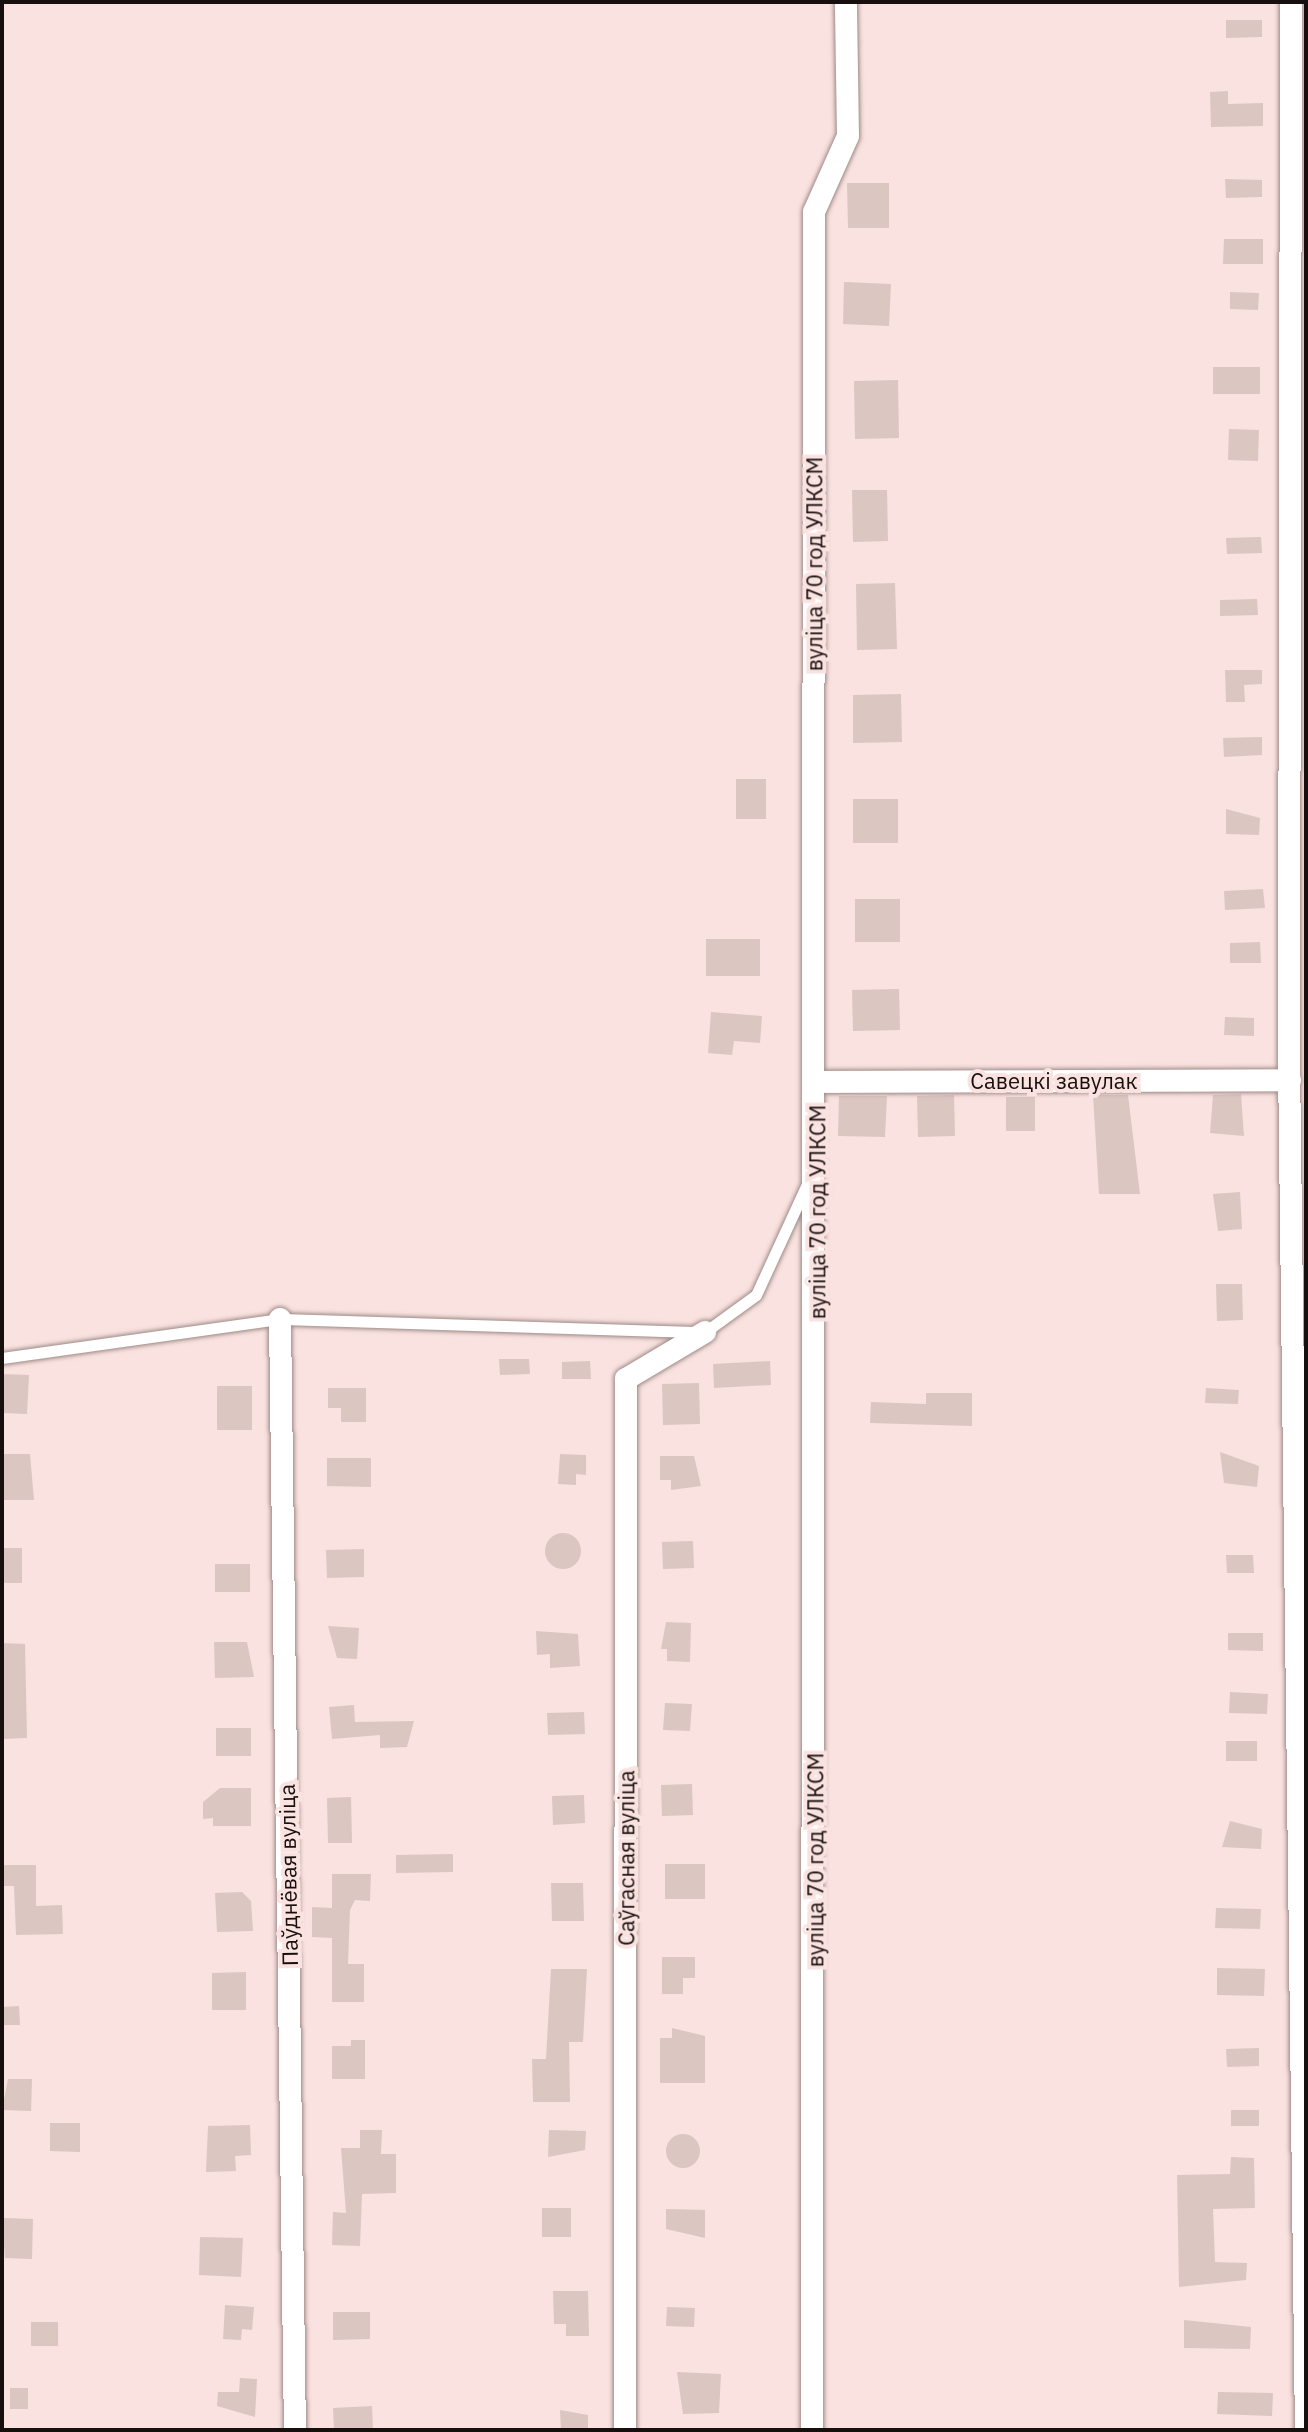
<!DOCTYPE html>
<html>
<head>
<meta charset="utf-8">
<style>
  body { margin:0 }
  #map { position:relative; width:1308px; height:2432px; overflow:hidden; background:#f9e2df; font-family:"IBM Plex Sans",sans-serif }
  div>[style] { position:absolute }
  [style*='--x'] { left:calc(var(--x)*1px); top:calc(var(--y)*1px); width:calc(var(--w)*1px); rotate:calc(var(--a)*1deg) }
  .building>* { inset:0; background:#dcc6c2 }
  .round { border-radius:50% }
  .roads { filter:drop-shadow(0 0 2px #9e8a87) drop-shadow(0 0 2px #9e8a87) }
  .service>* { height:11px; margin:-5.5px; padding:0 5.5px; transform-origin:5.5px; border-radius:5.5px; background:#fff }
  .minor>* { height:22px; margin:-11px; padding:0 11px; transform-origin:11px; border-radius:11px; background:#fff }
  span { translate:-50% -50%; white-space:nowrap; text-align:center; line-height:1.15; -webkit-text-stroke:8px #f9e2df; paint-order:stroke }
  .street-label { font-size:22px; color:#170f0e }
  .frame { position:absolute; inset:0; border:4px solid #170f0e; pointer-events:none }
</style>
</head>
<body>
<div id="map">
  <div class="building">
    <i style="clip-path:polygon(1226px 20px,1262px 20px,1262px 37px,1226px 38px)"></i>
    <i style="clip-path:polygon(1228px 91px,1228px 104px,1263px 103px,1263px 126px,1211px 127px,1210px 92px)"></i>
    <i style="clip-path:polygon(1225px 179px,1262px 180px,1262px 197px,1226px 198px)"></i>
    <i style="clip-path:polygon(847px 183px,889px 183px,889px 228px,848px 228px)"></i>
    <i style="clip-path:polygon(1224px 239px,1263px 239px,1263px 264px,1223px 264px)"></i>
    <i style="clip-path:polygon(844px 282px,891px 284px,889px 326px,843px 324px)"></i>
    <i style="clip-path:polygon(1230px 292px,1259px 293px,1258px 310px,1230px 309px)"></i>
    <i style="clip-path:polygon(1213px 367px,1260px 367px,1260px 394px,1213px 394px)"></i>
    <i style="clip-path:polygon(898px 380px,899px 438px,855px 439px,854px 381px)"></i>
    <i style="clip-path:polygon(1229px 429px,1259px 430px,1258px 461px,1228px 460px)"></i>
    <i style="clip-path:polygon(852px 490px,887px 490px,888px 541px,853px 542px)"></i>
    <i style="clip-path:polygon(1261px 537px,1262px 553px,1227px 554px,1226px 538px)"></i>
    <i style="clip-path:polygon(895px 583px,897px 649px,857px 650px,856px 584px)"></i>
    <i style="clip-path:polygon(1257px 599px,1258px 615px,1220px 616px,1220px 600px)"></i>
    <i style="clip-path:polygon(1225px 670px,1262px 670px,1262px 684px,1244px 685px,1245px 702px,1226px 702px)"></i>
    <i style="clip-path:polygon(901px 694px,902px 742px,853px 743px,853px 695px)"></i>
    <i style="clip-path:polygon(1262px 737px,1262px 755px,1224px 757px,1223px 738px)"></i>
    <i style="clip-path:polygon(736px 779px,766px 779px,766px 819px,736px 819px)"></i>
    <i style="clip-path:polygon(853px 799px,898px 799px,898px 843px,853px 843px)"></i>
    <i style="clip-path:polygon(1226px 809px,1260px 818px,1259px 835px,1226px 834px)"></i>
    <i style="clip-path:polygon(1263px 889px,1265px 908px,1225px 910px,1224px 891px)"></i>
    <i style="clip-path:polygon(855px 899px,900px 899px,900px 942px,855px 942px)"></i>
    <i style="clip-path:polygon(706px 939px,760px 939px,760px 976px,706px 976px)"></i>
    <i style="clip-path:polygon(1260px 942px,1261px 963px,1230px 963px,1230px 943px)"></i>
    <i style="clip-path:polygon(899px 989px,900px 1030px,853px 1031px,852px 990px)"></i>
    <i style="clip-path:polygon(711px 1012px,762px 1016px,760px 1043px,734px 1041px,732px 1055px,708px 1053px)"></i>
    <i style="clip-path:polygon(1225px 1017px,1254px 1018px,1254px 1036px,1224px 1035px)"></i>
    <i style="clip-path:polygon(1241px 1094px,1244px 1136px,1210px 1133px,1213px 1095px)"></i>
    <i style="clip-path:polygon(954px 1095px,955px 1136px,918px 1137px,917px 1096px)"></i>
    <i style="clip-path:polygon(1093px 1095px,1128px 1095px,1140px 1194px,1099px 1194px)"></i>
    <i style="clip-path:polygon(839px 1096px,887px 1096px,885px 1137px,838px 1136px)"></i>
    <i style="clip-path:polygon(1006px 1097px,1035px 1097px,1035px 1131px,1006px 1131px)"></i>
    <i style="clip-path:polygon(1240px 1192px,1242px 1229px,1218px 1231px,1213px 1194px)"></i>
    <i style="clip-path:polygon(1216px 1284px,1242px 1284px,1243px 1320px,1217px 1321px)"></i>
    <i style="clip-path:polygon(499px 1359px,529px 1359px,530px 1374px,500px 1375px)"></i>
    <i style="clip-path:polygon(590px 1361px,591px 1379px,562px 1379px,562px 1362px)"></i>
    <i style="clip-path:polygon(770px 1361px,771px 1385px,714px 1388px,713px 1364px)"></i>
    <i style="clip-path:polygon(2px 1374px,29px 1375px,27px 1414px,2px 1413px)"></i>
    <i style="clip-path:polygon(699px 1383px,700px 1424px,663px 1425px,662px 1384px)"></i>
    <i style="clip-path:polygon(217px 1386px,252px 1386px,252px 1430px,217px 1430px)"></i>
    <i style="clip-path:polygon(328px 1388px,366px 1388px,366px 1422px,341px 1422px,341px 1408px,328px 1408px)"></i>
    <i style="clip-path:polygon(1206px 1388px,1239px 1390px,1238px 1404px,1205px 1403px)"></i>
    <i style="clip-path:polygon(926px 1393px,972px 1393px,972px 1426px,870px 1423px,871px 1402px,926px 1404px)"></i>
    <i style="clip-path:polygon(1220px 1452px,1259px 1466px,1257px 1487px,1224px 1483px)"></i>
    <i style="clip-path:polygon(2px 1454px,30px 1454px,34px 1500px,3px 1500px)"></i>
    <i style="clip-path:polygon(560px 1454px,586px 1455px,586px 1475px,576px 1474px,576px 1485px,558px 1484px)"></i>
    <i style="clip-path:polygon(660px 1456px,694px 1456px,701px 1486px,671px 1490px,671px 1480px,660px 1480px)"></i>
    <i style="clip-path:polygon(327px 1458px,371px 1458px,371px 1487px,327px 1486px)"></i>
    <i class="round" style="left:545px;top:1533px;width:36px;height:36px"></i>
    <i style="clip-path:polygon(693px 1541px,694px 1568px,663px 1569px,662px 1542px)"></i>
    <i style="clip-path:polygon(2px 1548px,22px 1548px,22px 1583px,2px 1583px)"></i>
    <i style="clip-path:polygon(364px 1549px,364px 1577px,327px 1578px,326px 1550px)"></i>
    <i style="clip-path:polygon(1226px 1555px,1253px 1555px,1254px 1573px,1227px 1573px)"></i>
    <i style="clip-path:polygon(215px 1564px,250px 1564px,250px 1592px,215px 1592px)"></i>
    <i style="clip-path:polygon(666px 1622px,691px 1623px,690px 1662px,667px 1661px,667px 1649px,661px 1649px)"></i>
    <i style="clip-path:polygon(328px 1626px,359px 1628px,357px 1659px,337px 1658px)"></i>
    <i style="clip-path:polygon(536px 1631px,578px 1634px,580px 1666px,550px 1668px,550px 1654px,537px 1655px)"></i>
    <i style="clip-path:polygon(1228px 1633px,1263px 1633px,1263px 1651px,1228px 1650px)"></i>
    <i style="clip-path:polygon(214px 1642px,247px 1642px,254px 1677px,215px 1678px)"></i>
    <i style="clip-path:polygon(2px 1643px,25px 1644px,27px 1738px,2px 1739px)"></i>
    <i style="clip-path:polygon(1230px 1692px,1268px 1694px,1267px 1714px,1229px 1713px)"></i>
    <i style="clip-path:polygon(665px 1703px,692px 1704px,690px 1731px,663px 1730px)"></i>
    <i style="clip-path:polygon(354px 1705px,355px 1722px,414px 1721px,407px 1747px,380px 1748px,380px 1735px,332px 1739px,329px 1707px)"></i>
    <i style="clip-path:polygon(584px 1712px,585px 1734px,548px 1735px,547px 1713px)"></i>
    <i style="clip-path:polygon(216px 1728px,251px 1728px,251px 1756px,216px 1756px)"></i>
    <i style="clip-path:polygon(1226px 1741px,1257px 1741px,1257px 1761px,1226px 1761px)"></i>
    <i style="clip-path:polygon(692px 1784px,693px 1815px,662px 1816px,661px 1785px)"></i>
    <i style="clip-path:polygon(220px 1788px,251px 1788px,251px 1826px,213px 1826px,213px 1818px,203px 1819px,203px 1802px)"></i>
    <i style="clip-path:polygon(584px 1795px,585px 1823px,553px 1825px,552px 1796px)"></i>
    <i style="clip-path:polygon(351px 1797px,352px 1843px,328px 1843px,327px 1798px)"></i>
    <i style="clip-path:polygon(1230px 1821px,1262px 1829px,1261px 1849px,1222px 1847px)"></i>
    <i style="clip-path:polygon(453px 1854px,453px 1872px,396px 1873px,396px 1855px)"></i>
    <i style="clip-path:polygon(665px 1864px,705px 1864px,705px 1899px,665px 1899px)"></i>
    <i style="clip-path:polygon(2px 1865px,36px 1865px,36px 1906px,62px 1905px,63px 1934px,16px 1935px,14px 1886px,2px 1886px)"></i>
    <i style="clip-path:polygon(332px 1874px,371px 1874px,370px 1901px,355px 1900px,350px 1910px,348px 1964px,364px 1964px,364px 2002px,332px 2002px,332px 1938px,312px 1937px,312px 1907px,332px 1908px)"></i>
    <i style="clip-path:polygon(551px 1883px,583px 1883px,584px 1921px,552px 1921px)"></i>
    <i style="clip-path:polygon(242px 1892px,251px 1901px,253px 1931px,217px 1932px,215px 1893px)"></i>
    <i style="clip-path:polygon(1216px 1908px,1261px 1909px,1260px 1929px,1215px 1928px)"></i>
    <i style="clip-path:polygon(662px 1957px,695px 1957px,695px 1978px,683px 1978px,683px 1994px,662px 1994px)"></i>
    <i style="clip-path:polygon(1217px 1968px,1265px 1969px,1264px 1996px,1217px 1995px)"></i>
    <i style="clip-path:polygon(551px 1969px,587px 1969px,583px 2042px,569px 2042px,570px 2102px,533px 2102px,532px 2059px,546px 2059px)"></i>
    <i style="clip-path:polygon(246px 1972px,246px 2010px,212px 2010px,212px 1973px)"></i>
    <i style="clip-path:polygon(19px 2006px,20px 2025px,2px 2025px,2px 2007px)"></i>
    <i style="clip-path:polygon(672px 2028px,705px 2036px,705px 2083px,660px 2083px,660px 2038px,672px 2038px)"></i>
    <i style="clip-path:polygon(351px 2040px,365px 2040px,365px 2079px,332px 2079px,332px 2046px,351px 2046px)"></i>
    <i style="clip-path:polygon(1259px 2048px,1259px 2066px,1227px 2067px,1226px 2049px)"></i>
    <i style="clip-path:polygon(8px 2079px,32px 2079px,31px 2111px,2px 2110px)"></i>
    <i style="clip-path:polygon(1231px 2110px,1259px 2110px,1259px 2126px,1231px 2126px)"></i>
    <i style="clip-path:polygon(50px 2123px,80px 2123px,80px 2152px,50px 2151px)"></i>
    <i style="clip-path:polygon(250px 2125px,251px 2155px,235px 2156px,236px 2171px,206px 2172px,208px 2126px)"></i>
    <i style="clip-path:polygon(360px 2130px,382px 2130px,381px 2154px,396px 2154px,396px 2193px,362px 2194px,360px 2246px,332px 2245px,333px 2212px,346px 2213px,341px 2148px,360px 2148px)"></i>
    <i style="clip-path:polygon(549px 2130px,586px 2131px,585px 2150px,548px 2157px)"></i>
    <i class="round" style="left:666px;top:2134px;width:34px;height:34px"></i>
    <i style="clip-path:polygon(1231px 2157px,1254px 2158px,1255px 2208px,1213px 2209px,1215px 2262px,1247px 2263px,1246px 2280px,1179px 2287px,1177px 2175px,1230px 2174px)"></i>
    <i style="clip-path:polygon(542px 2208px,571px 2208px,571px 2237px,542px 2237px)"></i>
    <i style="clip-path:polygon(666px 2209px,705px 2210px,705px 2238px,666px 2229px)"></i>
    <i style="clip-path:polygon(2px 2218px,33px 2219px,32px 2259px,5px 2258px)"></i>
    <i style="clip-path:polygon(200px 2237px,243px 2238px,241px 2277px,199px 2275px)"></i>
    <i style="clip-path:polygon(553px 2291px,588px 2291px,589px 2336px,566px 2336px,566px 2324px,554px 2324px)"></i>
    <i style="clip-path:polygon(225px 2305px,254px 2307px,252px 2330px,242px 2329px,241px 2340px,223px 2339px)"></i>
    <i style="clip-path:polygon(667px 2307px,695px 2308px,694px 2327px,666px 2326px)"></i>
    <i style="clip-path:polygon(333px 2312px,370px 2312px,370px 2339px,333px 2340px)"></i>
    <i style="clip-path:polygon(1184px 2320px,1251px 2327px,1250px 2349px,1184px 2348px)"></i>
    <i style="clip-path:polygon(31px 2322px,58px 2322px,58px 2346px,31px 2346px)"></i>
    <i style="clip-path:polygon(677px 2372px,721px 2374px,719px 2413px,683px 2414px)"></i>
    <i style="clip-path:polygon(240px 2378px,257px 2379px,255px 2417px,217px 2406px,218px 2392px,239px 2392px)"></i>
    <i style="clip-path:polygon(10px 2388px,28px 2388px,28px 2409px,10px 2409px)"></i>
    <i style="clip-path:polygon(1218px 2392px,1273px 2393px,1272px 2416px,1217px 2414px)"></i>
    <i style="clip-path:polygon(372px 2406px,373px 2430px,334px 2430px,333px 2408px)"></i>
    <i style="clip-path:polygon(560px 2410px,588px 2415px,588px 2430px,561px 2430px)"></i>
  </div>
  <div class="roads">
    <div class="service">
      <i style="--x:2;--y:1358;--w:281;--a:-8"></i>
      <i style="--x:280;--y:1319;--w:425;--a:1.8"></i>
      <i style="--x:705;--y:1332;--w:63;--a:-36"></i>
      <i style="--x:756;--y:1295;--w:122;--a:-65.3"></i>
    </div>
    <div class="minor">
      <i style="--x:1291;--y:2;--w:1060;--a:90.11"></i>
      <i style="--x:1289;--y:1062;--w:1368;--a:89.29"></i>
      <i style="--x:817;--y:1082;--w:473;--a:-0.2"></i>
      <i style="--x:280;--y:1319;--w:1111;--a:89.23"></i>
      <i style="--x:625;--y:2430;--w:1051;--a:-89.95"></i>
      <i style="--x:626;--y:1379;--w:92;--a:-30.7"></i>
      <i style="--x:812;--y:2430;--w:2218;--a:-89.95"></i>
      <i style="--x:814;--y:212;--w:83;--a:-65.9"></i>
      <i style="--x:848;--y:136;--w:134;--a:-90.9"></i>
    </div>
  </div>
  <div class="street-label">
    <span style="left:814px;top:564px;rotate:-90deg">вуліца 70 год УЛКСМ</span>
    <span style="left:1054px;top:1081px">Савецкі завулак</span>
    <span style="left:817px;top:1212px;rotate:-90deg">вуліца 70 год УЛКСМ</span>
    <span style="left:626px;top:1858px;rotate:-90deg">Саўгасная вуліца</span>
    <span style="left:815px;top:1860px;rotate:-90deg">вуліца 70 год УЛКСМ</span>
    <span style="left:288px;top:1875px;rotate:-91deg">Паўднёвая вуліца</span>
  </div>
  <div class="frame"></div>
</div>
</body>
</html>
